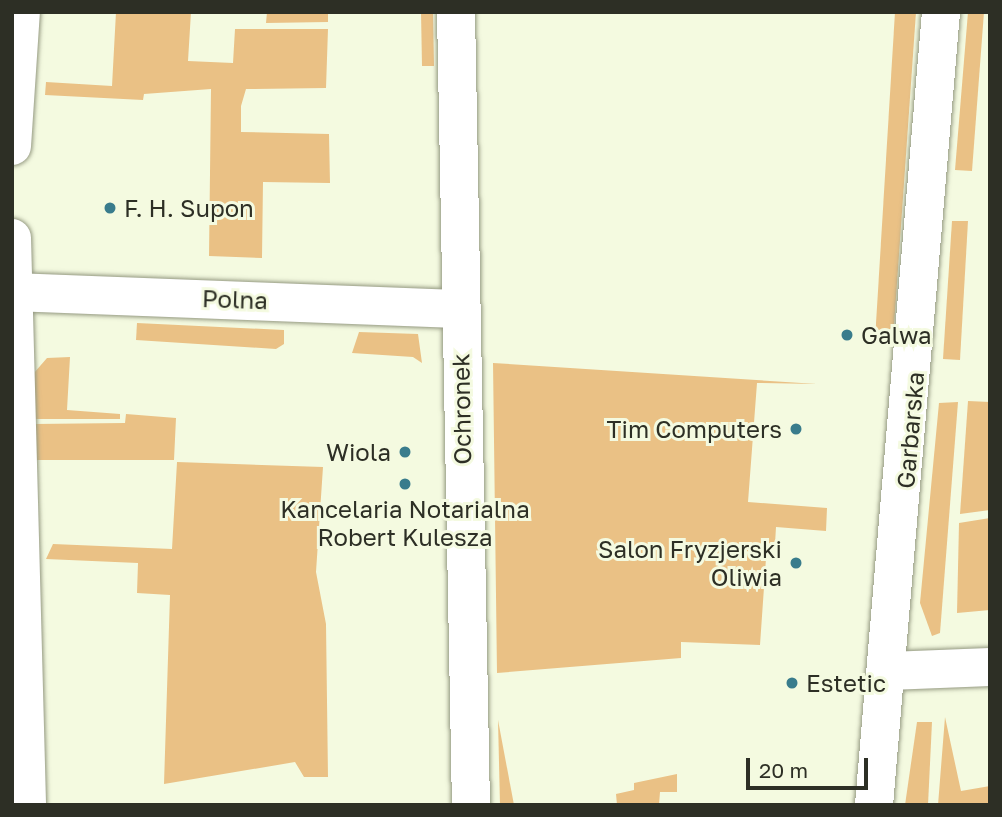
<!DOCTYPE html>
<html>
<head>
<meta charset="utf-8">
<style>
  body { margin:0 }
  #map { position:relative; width:1002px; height:817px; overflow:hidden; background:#f4fae0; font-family:"Golos Text",sans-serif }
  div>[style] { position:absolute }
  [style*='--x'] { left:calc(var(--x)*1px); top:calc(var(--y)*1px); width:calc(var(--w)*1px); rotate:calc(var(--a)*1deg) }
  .green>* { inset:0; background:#eac185 }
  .roads { filter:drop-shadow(0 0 2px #959a82) drop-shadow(0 0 2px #959a82) }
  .minor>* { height:38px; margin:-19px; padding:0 19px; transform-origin:19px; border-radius:19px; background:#fff }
  .dots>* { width:19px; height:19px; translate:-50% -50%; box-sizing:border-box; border:4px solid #f4fae0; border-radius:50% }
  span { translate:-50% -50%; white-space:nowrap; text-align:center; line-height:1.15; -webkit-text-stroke:6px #f4fae0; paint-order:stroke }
  .poi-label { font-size:24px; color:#2d2f25 }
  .left { translate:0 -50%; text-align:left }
  .right { translate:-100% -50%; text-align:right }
  .street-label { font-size:24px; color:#2d2f25 }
  .frame { position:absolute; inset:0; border:14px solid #2d2f25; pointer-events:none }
  .scale { position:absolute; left:746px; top:758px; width:122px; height:32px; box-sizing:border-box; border:4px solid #2d2f25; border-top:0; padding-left:9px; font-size:21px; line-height:24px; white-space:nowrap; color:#2d2f25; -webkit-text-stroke:5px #f4fae0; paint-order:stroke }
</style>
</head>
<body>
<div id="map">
  <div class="green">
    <i style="clip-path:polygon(116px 12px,191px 12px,188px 61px,233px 63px,235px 29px,328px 29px,326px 88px,246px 89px,241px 106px,241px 132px,329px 134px,330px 183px,263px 182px,262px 258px,209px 256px,211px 89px,144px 94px,143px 100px,45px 95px,46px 82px,112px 86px)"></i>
    <i style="clip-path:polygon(267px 12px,328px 12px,328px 22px,266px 23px)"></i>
    <i style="clip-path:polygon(421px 12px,433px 12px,434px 66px,422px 66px)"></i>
    <i style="clip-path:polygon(895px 12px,916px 12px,894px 326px,875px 340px)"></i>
    <i style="clip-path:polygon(968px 12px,984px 12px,972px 171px,955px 170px)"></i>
    <i style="clip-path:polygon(952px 221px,968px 221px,960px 360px,943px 359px)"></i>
    <i style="clip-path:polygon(137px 323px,284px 330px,284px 344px,276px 349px,136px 340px)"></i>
    <i style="clip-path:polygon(359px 332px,418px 334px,422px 363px,413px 357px,352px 353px)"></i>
    <i style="clip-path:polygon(70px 357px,67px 410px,120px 414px,120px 419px,34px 419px,34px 373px,47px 358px)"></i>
    <i style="clip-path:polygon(493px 363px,817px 384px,757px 383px,748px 502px,827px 508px,826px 531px,776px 527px,775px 544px,767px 544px,760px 645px,681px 642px,681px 658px,497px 673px)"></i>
    <i style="clip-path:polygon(968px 401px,990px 402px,990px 510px,960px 514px)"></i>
    <i style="clip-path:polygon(958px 402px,940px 633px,932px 636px,920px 603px,939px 403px)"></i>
    <i style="clip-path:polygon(126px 414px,176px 418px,174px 460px,34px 460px,34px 424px,125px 423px)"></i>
    <i style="clip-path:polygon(177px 462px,323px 467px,316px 572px,326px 624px,328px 777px,304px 777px,295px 762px,164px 784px,170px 595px,137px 593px,138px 563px,46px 559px,53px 544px,172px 549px)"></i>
    <i style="clip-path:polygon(990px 518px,990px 610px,957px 613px,959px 523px)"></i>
    <i style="clip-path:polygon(945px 717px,961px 791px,990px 786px,990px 805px,938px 805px)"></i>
    <i style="clip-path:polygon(498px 720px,514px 805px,500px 805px)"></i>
    <i style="clip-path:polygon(917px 722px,932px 722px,928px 805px,905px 805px)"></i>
    <i style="clip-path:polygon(677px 774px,677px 792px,660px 792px,659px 805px,617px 805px,616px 794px,634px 790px,634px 783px)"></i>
  </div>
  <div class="roads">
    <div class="minor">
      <i style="--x:456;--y:12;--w:793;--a:88.92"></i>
      <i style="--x:12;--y:146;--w:134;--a:-86.2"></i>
      <i style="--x:12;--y:238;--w:567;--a:88.48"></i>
      <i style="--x:12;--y:292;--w:446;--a:2.2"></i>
      <i style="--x:889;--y:671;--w:101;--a:-2.3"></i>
      <i style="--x:874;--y:805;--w:796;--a:-85.17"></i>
    </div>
  </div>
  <div class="dots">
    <i style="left:110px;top:208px;background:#397c8c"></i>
    <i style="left:847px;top:335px;background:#397c8c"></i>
    <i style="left:796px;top:429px;background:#397c8c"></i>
    <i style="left:405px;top:452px;background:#397c8c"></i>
    <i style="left:405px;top:484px;background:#397c8c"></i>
    <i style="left:796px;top:563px;background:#397c8c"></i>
    <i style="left:792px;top:683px;background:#397c8c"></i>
  </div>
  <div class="poi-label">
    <span class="left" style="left:124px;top:208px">F. H. Supon</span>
    <span class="left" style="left:861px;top:335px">Galwa</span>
    <span class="right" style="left:782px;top:429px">Tim Computers</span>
    <span class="right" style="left:391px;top:452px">Wiola</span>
    <span style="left:405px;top:523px">Kancelaria Notarialna<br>Robert Kulesza</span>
    <span class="right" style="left:782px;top:563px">Salon Fryzjerski<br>Oliwia</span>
    <span class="left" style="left:806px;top:683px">Estetic</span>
  </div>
  <div class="street-label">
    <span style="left:235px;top:299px;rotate:2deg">Polna</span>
    <span style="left:461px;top:409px;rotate:-91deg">Ochronek</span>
    <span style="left:910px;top:430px;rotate:-85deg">Garbarska</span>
  </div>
  <div class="frame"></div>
  <div class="scale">20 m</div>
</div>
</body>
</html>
